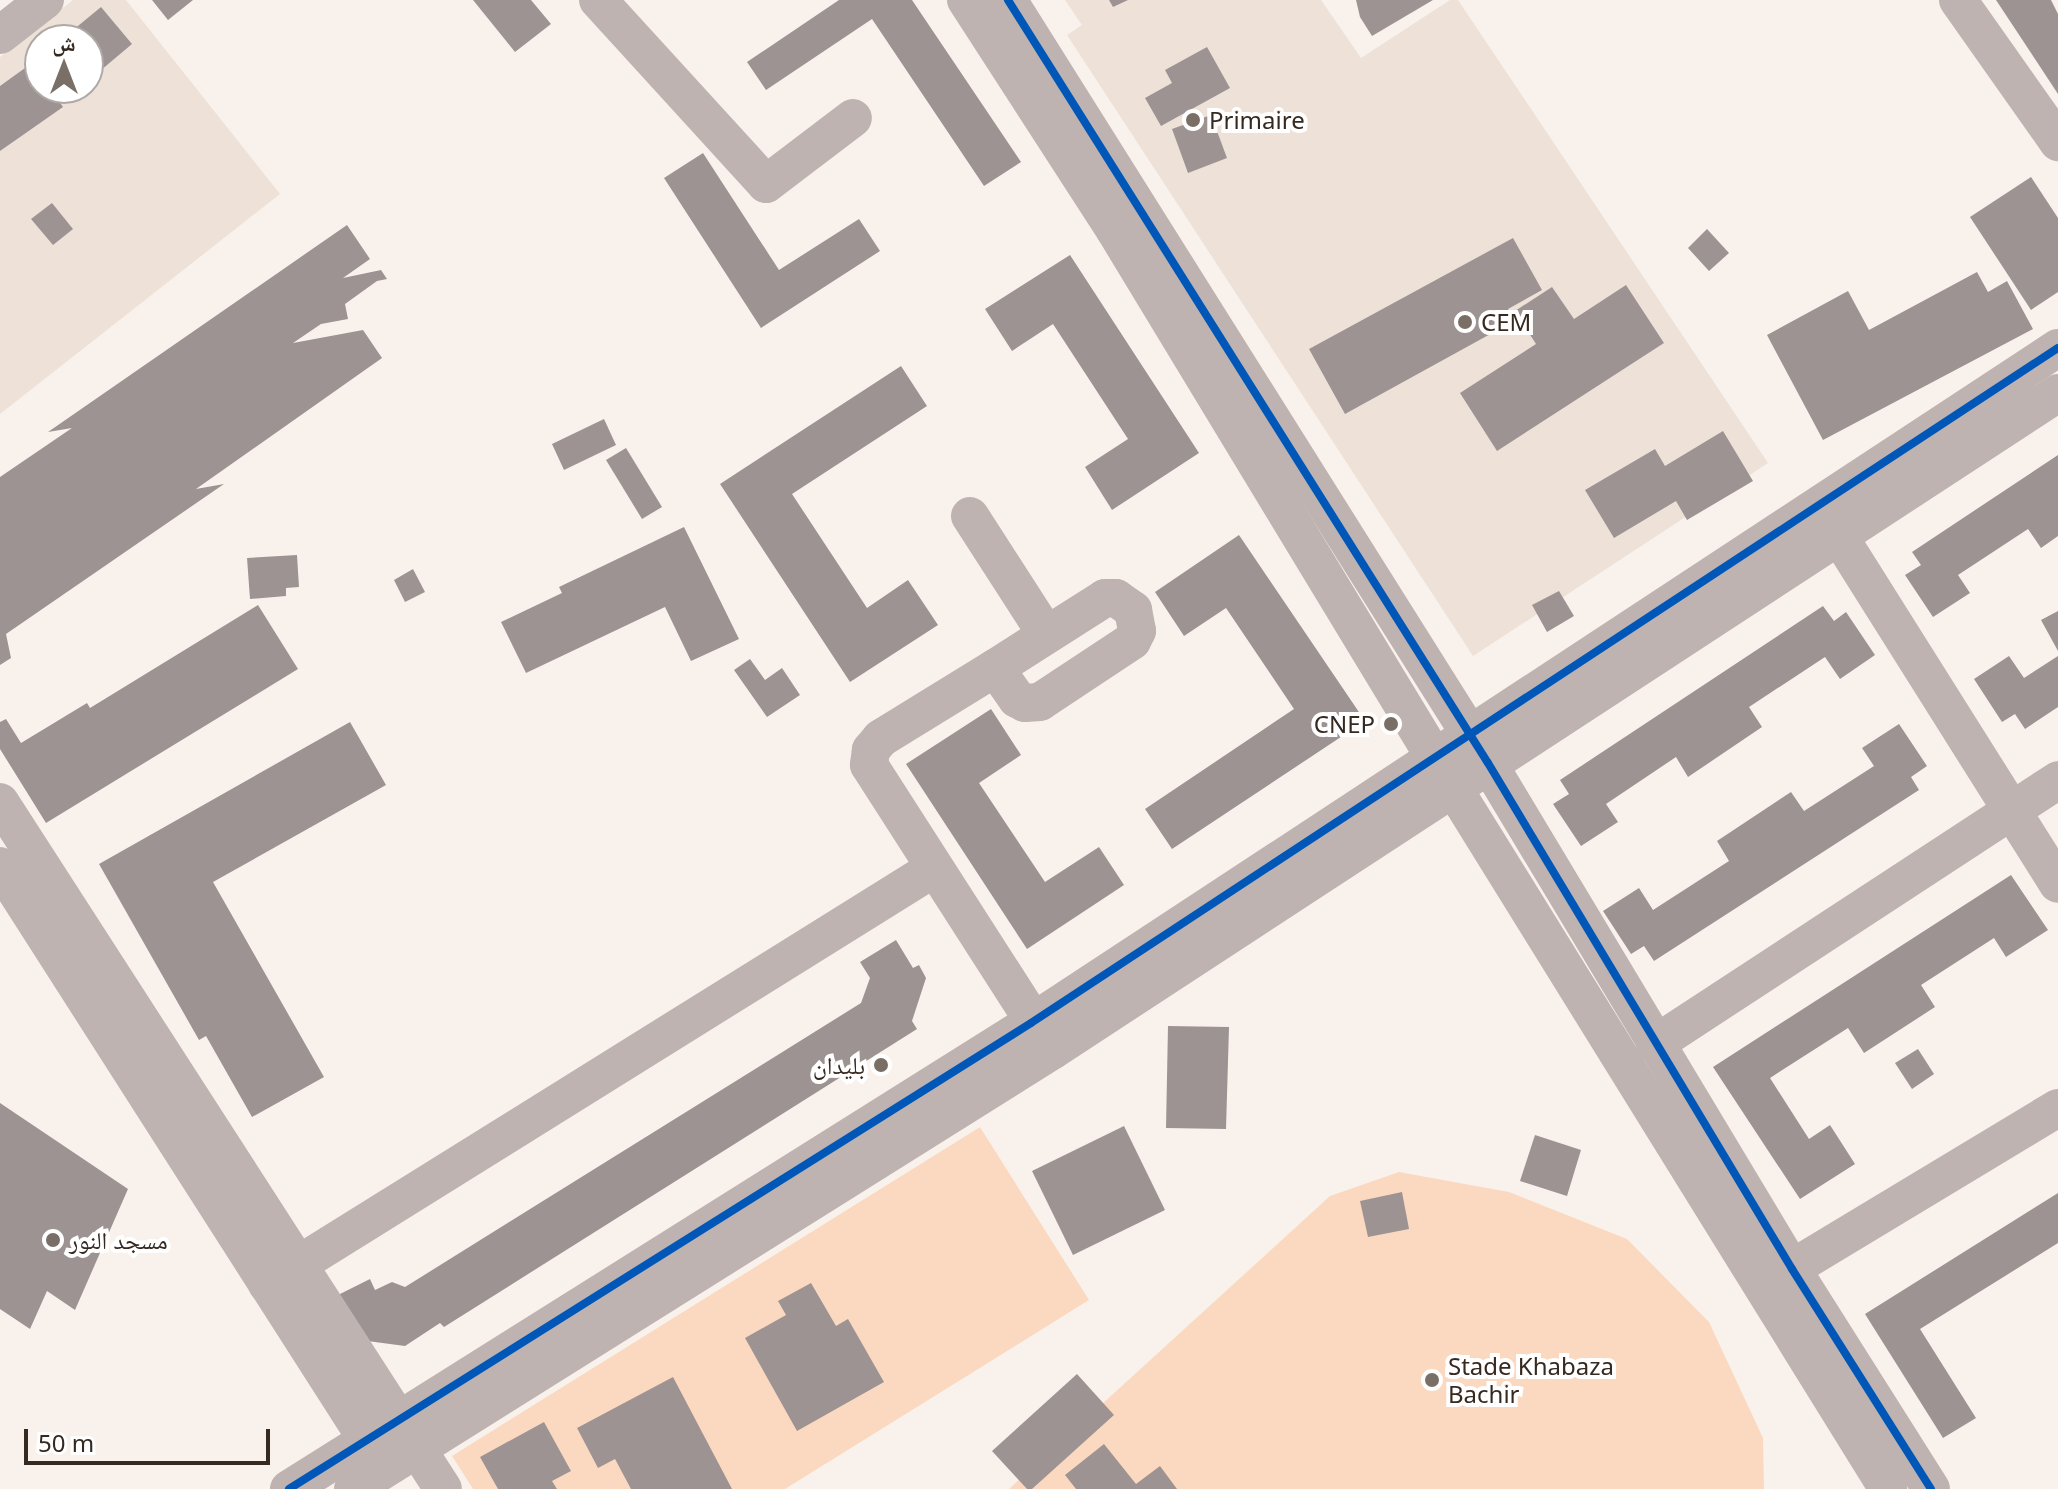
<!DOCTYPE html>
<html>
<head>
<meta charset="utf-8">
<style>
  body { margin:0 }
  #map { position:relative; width:2058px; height:1489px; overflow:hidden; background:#f9f2ec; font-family:"Noto Sans","Noto Naskh Arabic",sans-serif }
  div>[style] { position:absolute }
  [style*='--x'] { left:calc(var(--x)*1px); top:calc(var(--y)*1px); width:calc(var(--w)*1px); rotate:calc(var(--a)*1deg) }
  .built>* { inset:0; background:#ede1d8 }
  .green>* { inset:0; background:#fbd9c1 }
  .building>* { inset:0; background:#9d9393 }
  .minor>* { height:38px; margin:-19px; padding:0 19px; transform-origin:19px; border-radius:19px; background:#beb3b1 }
  .cycleway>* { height:8px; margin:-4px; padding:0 4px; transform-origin:4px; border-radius:4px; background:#0057b8 }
  .dots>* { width:22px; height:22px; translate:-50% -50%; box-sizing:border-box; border:4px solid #fff; border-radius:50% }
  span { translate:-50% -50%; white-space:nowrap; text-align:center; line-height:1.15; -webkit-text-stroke:8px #fff; paint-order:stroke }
  .poi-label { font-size:24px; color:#352920 }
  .left { translate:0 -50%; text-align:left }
  .right { translate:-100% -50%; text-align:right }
  .north { position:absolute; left:24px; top:24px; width:80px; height:80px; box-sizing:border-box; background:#fff; border:2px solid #aea9a6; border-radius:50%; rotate:0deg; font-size:22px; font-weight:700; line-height:32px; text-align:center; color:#352920 }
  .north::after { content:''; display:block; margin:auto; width:28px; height:36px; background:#7a6f67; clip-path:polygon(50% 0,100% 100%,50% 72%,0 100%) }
  .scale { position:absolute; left:24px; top:1429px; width:246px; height:36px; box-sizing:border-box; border:4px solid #352920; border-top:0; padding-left:10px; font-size:24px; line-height:28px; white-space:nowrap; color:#352920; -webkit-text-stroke:6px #fff; paint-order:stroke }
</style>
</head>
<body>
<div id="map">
  <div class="built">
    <i style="clip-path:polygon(evenodd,73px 0,126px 0,280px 194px,0 414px,0 57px,73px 0,40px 40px,88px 40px,88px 88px,40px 88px,40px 40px)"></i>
    <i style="clip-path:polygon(1065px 0,1321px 0,1361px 58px,1450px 0,1458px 0,1768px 463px,1473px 656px,1067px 35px,1082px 25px)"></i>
  </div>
  <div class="green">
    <i style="clip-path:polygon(980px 1127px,1089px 1300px,785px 1489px,473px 1489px,452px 1456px)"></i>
    <i style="clip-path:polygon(1399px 1172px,1509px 1192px,1627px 1239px,1709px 1322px,1763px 1438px,1764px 1489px,1009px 1489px,1330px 1196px)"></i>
  </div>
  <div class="building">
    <i style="clip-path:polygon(152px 0,193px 0,168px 20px)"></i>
    <i style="clip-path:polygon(473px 0,531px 0,551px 24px,515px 52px)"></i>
    <i style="clip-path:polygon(839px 0,912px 0,1021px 162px,984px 186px,872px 19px,766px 90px,747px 62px)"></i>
    <i style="clip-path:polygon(1109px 0,1128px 0,1113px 7px)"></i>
    <i style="clip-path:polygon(1356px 0,1433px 0,1372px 36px,1360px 17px)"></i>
    <i style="clip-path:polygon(1996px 0,2051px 0,2058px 14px,2058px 94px)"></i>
    <i style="clip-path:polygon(101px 7px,132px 44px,88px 81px,88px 40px,61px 40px)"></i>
    <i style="clip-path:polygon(1207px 47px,1230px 88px,1161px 126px,1145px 98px,1172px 83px,1165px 70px)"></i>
    <i style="clip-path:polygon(32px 63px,40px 74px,40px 88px,50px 88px,63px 107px,0 151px,0 86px)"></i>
    <i style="clip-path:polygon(1211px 115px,1227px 158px,1188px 173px,1172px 129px)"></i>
    <i style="clip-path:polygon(703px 153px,779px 270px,859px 219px,880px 251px,761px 328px,664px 178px)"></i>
    <i style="clip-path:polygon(2031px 177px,2058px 218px,2058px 292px,2031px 310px,1970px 217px)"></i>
    <i style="clip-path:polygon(52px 203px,73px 229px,53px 245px,31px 219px)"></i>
    <i style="clip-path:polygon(347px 225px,370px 259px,343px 278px,381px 270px,387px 279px,377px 281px,345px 304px,348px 319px,321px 324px,293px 343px,363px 330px,382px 358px,196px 489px,224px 484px,6px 634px,11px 658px,0 665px,0 477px,72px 428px,48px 432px)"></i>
    <i style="clip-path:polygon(1707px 229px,1729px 253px,1709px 271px,1688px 248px)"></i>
    <i style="clip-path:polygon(1513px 238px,1542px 290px,1508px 309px,1514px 321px,1345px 414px,1309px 349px)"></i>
    <i style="clip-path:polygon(1070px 255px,1199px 453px,1112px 510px,1085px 467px,1128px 439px,1053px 324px,1012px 351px,985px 309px)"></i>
    <i style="clip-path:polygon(1977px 272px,1988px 292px,2007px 281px,2033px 329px,1823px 440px,1767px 335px,1848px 291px,1869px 330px)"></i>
    <i style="clip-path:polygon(1626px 285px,1664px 343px,1497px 451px,1460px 393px,1536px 344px,1515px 311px,1552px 287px,1574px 319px)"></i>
    <i style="clip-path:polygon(901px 366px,927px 406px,792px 494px,867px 608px,908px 580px,938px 625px,850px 682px,720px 484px)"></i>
    <i style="clip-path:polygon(604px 419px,616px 445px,564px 470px,552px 444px)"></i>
    <i style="clip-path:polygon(1723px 431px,1753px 481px,1687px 520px,1676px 501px,1614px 538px,1585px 490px,1655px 449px,1665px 466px)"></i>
    <i style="clip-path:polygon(626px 448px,662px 507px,642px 519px,606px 460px)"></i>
    <i style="clip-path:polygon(2058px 455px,2058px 536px,2041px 548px,2028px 529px,1958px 575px,1970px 593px,1933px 617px,1905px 575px,1921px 565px,1912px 552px)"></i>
    <i style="clip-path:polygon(684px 527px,739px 639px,691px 661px,665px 607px,526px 673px,501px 622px,562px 593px,559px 587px)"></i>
    <i style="clip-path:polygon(1239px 535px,1365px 721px,1172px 849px,1145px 809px,1294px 709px,1226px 608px,1184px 636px,1155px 592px)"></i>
    <i style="clip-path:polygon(297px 555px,299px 587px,286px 588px,286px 596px,250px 599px,247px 558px)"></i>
    <i style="clip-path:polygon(413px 569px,425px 592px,405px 602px,394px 580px)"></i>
    <i style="clip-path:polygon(1559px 591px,1574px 616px,1547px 632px,1532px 605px)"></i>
    <i style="clip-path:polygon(258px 605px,298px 669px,46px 823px,0 749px,0 722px,6px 719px,21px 743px,87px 703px,90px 708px)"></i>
    <i style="clip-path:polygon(1823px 606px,1834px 621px,1846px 612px,1875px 655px,1840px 679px,1825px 657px,1749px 707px,1762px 727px,1688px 777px,1676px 757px,1606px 804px,1618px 822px,1581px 846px,1553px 804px,1569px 794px,1560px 780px)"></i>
    <i style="clip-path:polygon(2058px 611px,2058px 651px,2041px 620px)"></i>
    <i style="clip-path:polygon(2009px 656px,2024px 678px,2058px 656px,2058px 707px,2025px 729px,2015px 714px,2002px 722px,1974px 679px)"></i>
    <i style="clip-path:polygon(750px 659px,765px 680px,782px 668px,800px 695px,767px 717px,734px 670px)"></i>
    <i style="clip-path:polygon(991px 709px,1021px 755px,979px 783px,1045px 882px,1099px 847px,1124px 885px,1027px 949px,906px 764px)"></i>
    <i style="clip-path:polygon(350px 722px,386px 785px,213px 882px,324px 1077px,252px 1117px,206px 1036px,199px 1040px,99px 864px)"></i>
    <i style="clip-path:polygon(1899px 724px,1927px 766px,1911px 777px,1919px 790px,1654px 961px,1644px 946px,1631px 954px,1603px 911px,1639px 888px,1653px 910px,1729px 861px,1717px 841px,1791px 792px,1804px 811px,1874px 766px,1862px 748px)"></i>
    <i style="clip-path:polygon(2011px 875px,2048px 930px,2006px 957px,1994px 938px,1921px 985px,1935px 1007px,1864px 1053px,1848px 1028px,1770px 1078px,1809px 1139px,1830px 1125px,1855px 1164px,1800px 1199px,1713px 1067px)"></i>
    <i style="clip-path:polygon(896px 940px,913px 968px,919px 965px,926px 978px,912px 1021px,917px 1029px,444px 1327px,440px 1323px,405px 1346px,360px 1340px,338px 1295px,370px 1279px,375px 1290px,392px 1282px,405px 1287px,861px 1003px,870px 978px,860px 962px)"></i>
    <i style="clip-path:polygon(1168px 1026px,1229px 1027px,1226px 1129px,1166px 1128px)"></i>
    <i style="clip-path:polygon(1918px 1049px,1934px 1074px,1912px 1089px,1895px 1063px)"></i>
    <i style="clip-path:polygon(0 1103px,128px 1189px,75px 1310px,47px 1291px,30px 1329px,0 1309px)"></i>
    <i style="clip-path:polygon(1124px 1126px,1165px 1210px,1073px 1255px,1032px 1171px)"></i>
    <i style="clip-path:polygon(1535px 1135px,1581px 1150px,1567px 1196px,1520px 1181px)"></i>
    <i style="clip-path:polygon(1402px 1192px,1409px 1229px,1368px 1237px,1360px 1201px)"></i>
    <i style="clip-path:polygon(2058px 1193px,2058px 1243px,1920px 1329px,1976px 1418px,1943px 1438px,1865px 1314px)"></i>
    <i style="clip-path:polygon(811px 1283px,836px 1326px,848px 1319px,884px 1382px,797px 1431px,745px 1338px,786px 1315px,778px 1301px)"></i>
    <i style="clip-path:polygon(1077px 1374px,1114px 1415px,1032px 1489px,1027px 1489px,992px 1451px)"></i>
    <i style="clip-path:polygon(673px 1377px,732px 1489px,631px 1489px,615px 1459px,598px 1468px,577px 1428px)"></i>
    <i style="clip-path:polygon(544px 1422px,571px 1471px,552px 1481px,557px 1489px,498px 1489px,480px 1457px)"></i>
    <i style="clip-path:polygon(1104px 1444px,1136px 1484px,1160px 1466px,1177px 1489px,1076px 1489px,1065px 1475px)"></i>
  </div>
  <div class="minor">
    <i style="--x:598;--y:0;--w:249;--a:47.6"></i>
    <i style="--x:766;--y:184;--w:109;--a:-37.2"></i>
    <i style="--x:966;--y:0;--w:276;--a:57.1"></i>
    <i style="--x:1116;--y:232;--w:617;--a:58.78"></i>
    <i style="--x:1436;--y:760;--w:858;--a:58.2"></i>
    <i style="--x:1008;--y:0;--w:901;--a:57.83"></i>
    <i style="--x:1488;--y:763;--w:590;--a:59"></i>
    <i style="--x:1792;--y:1269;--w:260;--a:57.7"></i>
    <i style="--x:1958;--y:0;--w:174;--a:54.8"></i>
    <i style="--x:0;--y:35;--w:57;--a:-37.9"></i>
    <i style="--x:1825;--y:514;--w:437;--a:57.8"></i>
    <i style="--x:970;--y:516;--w:140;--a:57.2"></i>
    <i style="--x:1105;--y:598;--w:11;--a:0"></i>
    <i style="--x:1116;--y:598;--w:21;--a:35"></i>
    <i style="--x:1133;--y:610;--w:21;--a:79"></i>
    <i style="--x:1137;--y:631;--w:11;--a:117"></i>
    <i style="--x:1132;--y:641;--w:110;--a:146.5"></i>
    <i style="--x:1040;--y:702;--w:15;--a:176"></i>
    <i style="--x:1025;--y:703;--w:9;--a:-153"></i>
    <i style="--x:1017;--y:699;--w:38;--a:-125"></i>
    <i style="--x:995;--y:668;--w:130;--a:-32.5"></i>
    <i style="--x:995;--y:668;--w:134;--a:148.4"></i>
    <i style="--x:881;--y:738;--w:16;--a:130"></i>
    <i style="--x:871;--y:750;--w:15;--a:98"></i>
    <i style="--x:869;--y:765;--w:329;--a:57.3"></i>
    <i style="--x:0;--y:802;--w:817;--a:57.18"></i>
    <i style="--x:0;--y:866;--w:705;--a:57.39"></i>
    <i style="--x:1655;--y:1044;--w:482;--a:-33.2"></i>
    <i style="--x:1771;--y:1281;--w:335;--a:-31.1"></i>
    <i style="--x:267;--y:1284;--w:785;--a:-31.93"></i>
    <i style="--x:289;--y:1489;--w:876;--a:-32.13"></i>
    <i style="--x:1031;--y:1023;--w:1229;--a:-33.32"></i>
    <i style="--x:353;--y:1489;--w:826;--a:-32.09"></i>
    <i style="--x:1053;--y:1050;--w:1201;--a:-33.17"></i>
  </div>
  <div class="cycleway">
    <i style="--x:1008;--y:0;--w:901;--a:57.83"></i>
    <i style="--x:1488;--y:763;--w:590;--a:59"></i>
    <i style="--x:1792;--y:1269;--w:260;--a:57.7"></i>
    <i style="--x:289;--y:1489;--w:876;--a:-32.13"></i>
    <i style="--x:1031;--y:1023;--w:1229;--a:-33.32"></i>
  </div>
  <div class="dots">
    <i style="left:1193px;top:120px;background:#7a6f67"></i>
    <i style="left:1465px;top:322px;background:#7a6f67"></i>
    <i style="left:1391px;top:724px;background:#7a6f67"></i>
    <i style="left:881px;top:1065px;background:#7a6f67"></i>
    <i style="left:53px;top:1240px;background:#7a6f67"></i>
    <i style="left:1432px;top:1380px;background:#7a6f67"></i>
  </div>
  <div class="poi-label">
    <span class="left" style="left:1209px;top:120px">Primaire</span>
    <span class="left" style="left:1481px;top:322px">CEM</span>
    <span class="right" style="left:1375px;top:724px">CNEP</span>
    <span class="right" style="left:865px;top:1065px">بليدان</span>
    <span class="left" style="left:69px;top:1240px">مسجد النور</span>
    <span class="left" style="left:1448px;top:1380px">Stade Khabaza<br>Bachir</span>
  </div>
  <div class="north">ش</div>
  <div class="scale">50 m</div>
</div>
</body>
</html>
